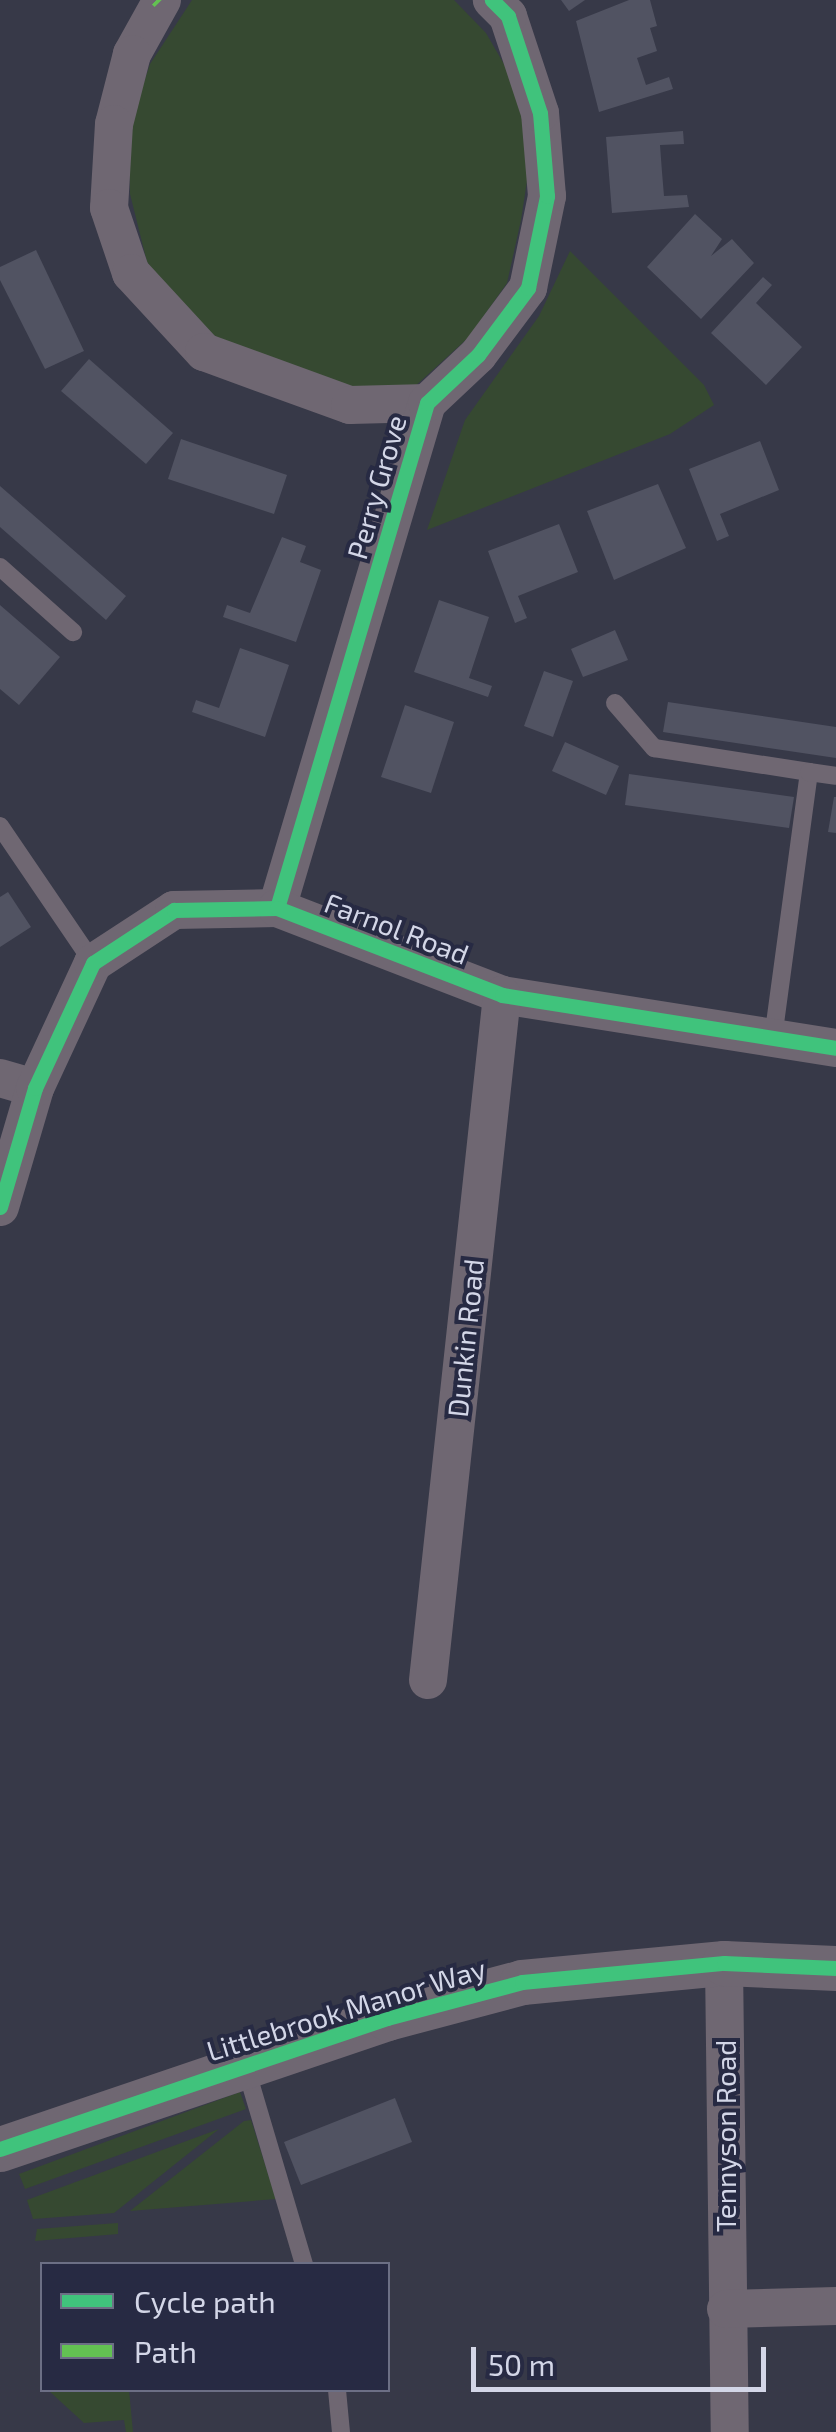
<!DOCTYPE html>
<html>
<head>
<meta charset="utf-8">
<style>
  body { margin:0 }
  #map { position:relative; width:836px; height:2432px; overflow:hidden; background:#373948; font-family:"Exo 2",sans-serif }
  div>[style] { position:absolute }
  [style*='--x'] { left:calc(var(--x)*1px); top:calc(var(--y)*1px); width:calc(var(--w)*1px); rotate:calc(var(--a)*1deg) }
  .green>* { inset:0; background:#364931 }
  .building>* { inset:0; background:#515362 }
  .service>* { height:18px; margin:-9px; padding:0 9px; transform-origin:9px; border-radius:9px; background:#6f6772 }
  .minor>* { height:38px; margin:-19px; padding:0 19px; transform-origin:19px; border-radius:19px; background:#6f6772 }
  .tertiary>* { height:45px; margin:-22.5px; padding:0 22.5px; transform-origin:22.5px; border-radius:22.5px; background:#6f6772 }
  .quiet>* { height:12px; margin-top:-6px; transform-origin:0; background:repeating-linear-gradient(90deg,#63c152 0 25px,transparent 0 37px) }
  .cycleway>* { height:15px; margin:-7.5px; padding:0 7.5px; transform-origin:7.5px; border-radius:7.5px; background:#40c37c }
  span { translate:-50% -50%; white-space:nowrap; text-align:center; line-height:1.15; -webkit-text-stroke:8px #272a43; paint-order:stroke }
  .street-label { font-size:28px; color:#d3d6e7 }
  .legend { position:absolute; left:40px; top:2262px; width:350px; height:130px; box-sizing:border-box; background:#272a43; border:2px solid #6c6f85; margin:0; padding:12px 18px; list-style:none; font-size:30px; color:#d3d6e7 }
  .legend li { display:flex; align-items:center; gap:20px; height:50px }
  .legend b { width:50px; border:2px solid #6c6f85 }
  .scale { position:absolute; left:471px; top:2347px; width:295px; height:45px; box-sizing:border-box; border:5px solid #d3d6e7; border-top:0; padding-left:12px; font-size:30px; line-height:35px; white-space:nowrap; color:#d3d6e7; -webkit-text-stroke:8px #272a43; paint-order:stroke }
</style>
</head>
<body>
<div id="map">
  <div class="green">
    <i style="clip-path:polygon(192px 0,454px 0,486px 33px,519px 90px,531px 155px,521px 220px,507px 283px,469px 337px,412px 389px,334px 388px,254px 366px,189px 322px,147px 262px,130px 194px,129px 127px,150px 64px)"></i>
    <i style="clip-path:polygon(570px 251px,704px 385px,714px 405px,670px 434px,427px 530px,465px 420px,539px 316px)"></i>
    <i style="clip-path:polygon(240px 2092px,246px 2109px,25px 2189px,19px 2174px)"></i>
    <i style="clip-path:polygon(251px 2120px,276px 2199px,130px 2211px,244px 2121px)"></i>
    <i style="clip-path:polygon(219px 2129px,114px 2213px,33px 2219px,27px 2200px)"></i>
    <i style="clip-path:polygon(118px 2223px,118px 2234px,35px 2241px,37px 2229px)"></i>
    <i style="clip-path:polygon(48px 2390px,129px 2390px,133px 2432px,126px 2432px,124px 2420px,84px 2423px)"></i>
  </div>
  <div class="building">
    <i style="clip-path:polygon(561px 0,585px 0,569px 11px)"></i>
    <i style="clip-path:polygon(629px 0,650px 0,657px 26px,650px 28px,657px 51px,637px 58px,646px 85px,669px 77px,673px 89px,599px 112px,576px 21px)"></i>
    <i style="clip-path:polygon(683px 131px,684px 144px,660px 145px,662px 172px,664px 196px,687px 195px,689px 207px,612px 213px,606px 137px)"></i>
    <i style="clip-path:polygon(695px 214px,722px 239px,711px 256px,732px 239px,754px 263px,701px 319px,647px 267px)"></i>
    <i style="clip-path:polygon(36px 250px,84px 351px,45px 369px,0 280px,0 267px)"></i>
    <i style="clip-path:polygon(763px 277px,772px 285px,756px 303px,802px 347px,766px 385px,711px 333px)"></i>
    <i style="clip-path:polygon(89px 359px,173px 433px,146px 464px,61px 391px)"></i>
    <i style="clip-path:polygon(181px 439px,287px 475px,274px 514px,168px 479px)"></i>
    <i style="clip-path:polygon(760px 441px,779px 490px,720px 514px,729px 536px,717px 541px,689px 469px)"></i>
    <i style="clip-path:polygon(658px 484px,686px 548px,614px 580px,587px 511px)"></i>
    <i style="clip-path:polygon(0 486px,126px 596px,106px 620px,0 527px)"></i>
    <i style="clip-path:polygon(559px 524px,578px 572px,518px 596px,527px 618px,515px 623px,488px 551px)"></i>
    <i style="clip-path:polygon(282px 537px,306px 546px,300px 562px,321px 570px,296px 642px,223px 617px,227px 605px,250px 613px)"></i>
    <i style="clip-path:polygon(439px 600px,489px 617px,469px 678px,492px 686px,488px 697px,414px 672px)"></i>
    <i style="clip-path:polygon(0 605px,60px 657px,19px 705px,0 689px)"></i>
    <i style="clip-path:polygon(615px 630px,628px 660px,583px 677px,571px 649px)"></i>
    <i style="clip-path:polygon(240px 648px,289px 665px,265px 737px,192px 712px,196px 700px,219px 708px)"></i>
    <i style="clip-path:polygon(544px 671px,573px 681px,553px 737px,524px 726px)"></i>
    <i style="clip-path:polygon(668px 702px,836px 727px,836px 758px,663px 732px)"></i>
    <i style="clip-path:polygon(405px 705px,454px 722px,431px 793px,381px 777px)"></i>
    <i style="clip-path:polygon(565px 742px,619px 766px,606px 795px,552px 771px)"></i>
    <i style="clip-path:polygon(629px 774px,794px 797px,789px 828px,625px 805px)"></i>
    <i style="clip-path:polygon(834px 797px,836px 797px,836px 833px,828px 832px)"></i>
    <i style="clip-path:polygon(8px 892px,31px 927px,0 947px,0 897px)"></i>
    <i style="clip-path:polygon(395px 2098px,412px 2142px,301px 2185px,284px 2142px)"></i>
  </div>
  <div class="service">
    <i style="--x:0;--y:567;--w:98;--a:41.7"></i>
    <i style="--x:615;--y:703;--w:60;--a:49.1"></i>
    <i style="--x:654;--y:748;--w:157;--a:8.8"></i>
    <i style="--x:809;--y:772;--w:268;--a:97.7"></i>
    <i style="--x:809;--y:772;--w:27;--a:8"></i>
    <i style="--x:0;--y:826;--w:166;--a:55.8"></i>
    <i style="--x:245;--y:2065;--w:208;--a:73.5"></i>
    <i style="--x:337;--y:2390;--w:42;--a:84.6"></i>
  </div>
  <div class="minor">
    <i style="--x:162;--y:0;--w:62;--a:119.1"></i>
    <i style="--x:132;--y:54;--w:72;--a:104.4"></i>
    <i style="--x:114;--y:124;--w:84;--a:93.4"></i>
    <i style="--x:109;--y:208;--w:69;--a:71.3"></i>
    <i style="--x:131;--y:273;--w:108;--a:47.3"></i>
    <i style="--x:204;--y:352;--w:155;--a:20"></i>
    <i style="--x:350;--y:405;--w:77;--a:-1.5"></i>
    <i style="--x:277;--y:908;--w:527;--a:-73.46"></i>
    <i style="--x:427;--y:403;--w:70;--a:-43.3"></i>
    <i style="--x:478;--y:355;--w:84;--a:-53.3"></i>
    <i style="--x:528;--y:288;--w:94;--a:-78.3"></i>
    <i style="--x:547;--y:196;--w:83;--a:-94.8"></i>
    <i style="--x:540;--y:113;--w:102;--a:-108.3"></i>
    <i style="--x:508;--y:16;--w:23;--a:-135"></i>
    <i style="--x:0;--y:1078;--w:36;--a:16"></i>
    <i style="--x:0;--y:1207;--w:124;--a:-73.6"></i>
    <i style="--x:35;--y:1088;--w:138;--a:-65.1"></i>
    <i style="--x:93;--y:963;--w:97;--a:-33.2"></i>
    <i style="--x:174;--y:910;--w:103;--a:-1.1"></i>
    <i style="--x:277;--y:908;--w:241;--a:21.1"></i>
    <i style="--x:502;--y:995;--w:338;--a:9"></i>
    <i style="--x:428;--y:1680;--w:689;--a:-83.83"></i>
    <i style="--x:724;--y:1963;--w:469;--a:89.3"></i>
    <i style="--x:726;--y:2309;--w:110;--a:-1.6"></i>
  </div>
  <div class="tertiary">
    <i style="--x:0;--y:2149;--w:409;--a:-18.7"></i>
    <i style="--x:387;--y:2018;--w:140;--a:-14.9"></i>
    <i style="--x:522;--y:1982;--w:203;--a:-5.4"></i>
    <i style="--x:724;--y:1963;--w:112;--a:2.6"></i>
  </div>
  <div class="quiet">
    <i style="--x:156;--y:0;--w:4;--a:45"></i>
  </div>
  <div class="cycleway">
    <i style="--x:277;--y:908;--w:527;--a:-73.46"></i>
    <i style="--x:427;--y:403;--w:70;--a:-43.3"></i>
    <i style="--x:478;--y:355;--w:84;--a:-53.3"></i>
    <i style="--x:528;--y:288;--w:94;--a:-78.3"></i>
    <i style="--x:547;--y:196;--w:83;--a:-94.8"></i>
    <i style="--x:540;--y:113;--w:102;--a:-108.3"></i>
    <i style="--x:508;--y:16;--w:23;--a:-135"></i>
    <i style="--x:0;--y:1207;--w:124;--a:-73.6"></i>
    <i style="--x:35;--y:1088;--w:138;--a:-65.1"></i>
    <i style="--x:93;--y:963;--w:97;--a:-33.2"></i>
    <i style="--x:174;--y:910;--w:103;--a:-1.1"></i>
    <i style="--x:277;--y:908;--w:241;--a:21.1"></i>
    <i style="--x:502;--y:995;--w:338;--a:9"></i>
    <i style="--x:0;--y:2149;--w:409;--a:-18.7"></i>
    <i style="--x:387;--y:2018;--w:140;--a:-14.9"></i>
    <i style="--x:522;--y:1982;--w:203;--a:-5.4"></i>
    <i style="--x:724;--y:1963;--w:112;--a:2.6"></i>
  </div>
  <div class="street-label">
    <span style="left:376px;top:487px;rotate:-74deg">Perry Grove</span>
    <span style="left:397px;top:928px;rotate:21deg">Farnol Road</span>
    <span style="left:465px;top:1338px;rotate:-84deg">Dunkin Road</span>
    <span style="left:346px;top:2009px;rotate:-17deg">Littlebrook Manor Way</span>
    <span style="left:725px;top:2136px;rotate:-90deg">Tennyson Road</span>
  </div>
  <ul class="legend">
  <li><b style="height:12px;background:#40c37c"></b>Cycle path</li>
  <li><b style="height:12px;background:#63c152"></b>Path</li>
  </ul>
  <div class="scale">50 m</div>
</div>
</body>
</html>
